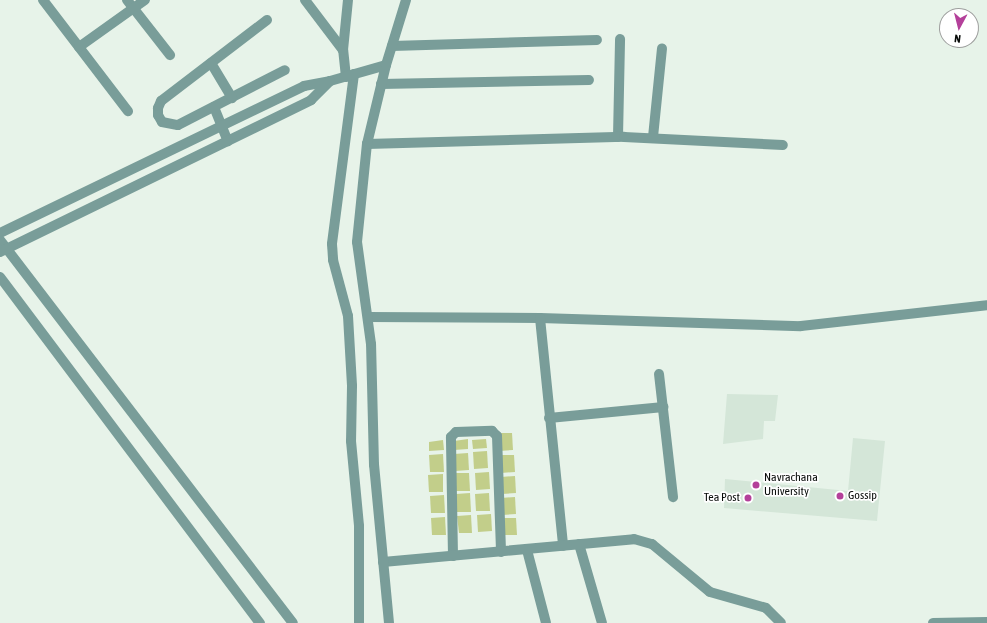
<!DOCTYPE html>
<html>
<head>
<meta charset="utf-8">
<style>
  body { margin:0 }
  #map { position:relative; width:987px; height:623px; overflow:hidden; background:#e7f3e9; font-family:"Asap Condensed",sans-serif }
  div>[style] { position:absolute }
  [style*='--x'] { left:calc(var(--x)*1px); top:calc(var(--y)*1px); width:calc(var(--w)*1px); rotate:calc(var(--a)*1deg) }
  .built>* { inset:0; background:#d4e6d8 }
  .building>* { inset:0; background:#c2ce8a }
  .minor>* { height:10px; margin:-5px; padding:0 5px; transform-origin:5px; border-radius:5px; background:#799d99 }
  .dots>* { width:11px; height:11px; translate:-50% -50%; box-sizing:border-box; border:2px solid #fff; border-radius:50% }
  span { translate:-50% -50%; white-space:nowrap; text-align:center; line-height:1.15; -webkit-text-stroke:3.5px #fff; paint-order:stroke }
  .poi-label { font-size:12px; color:#090c0a }
  .left { translate:0 -50%; text-align:left }
  .right { translate:-100% -50%; text-align:right }
  .north { position:absolute; left:939px; top:8px; width:40px; height:40px; box-sizing:border-box; background:#fff; border:1px solid #9d9e9d; border-radius:50%; rotate:187deg; font-size:11px; font-weight:700; line-height:16px; text-align:center; color:#090c0a }
  .north::after { content:''; display:block; margin:auto; width:14px; height:18px; background:#b4409a; clip-path:polygon(50% 0,100% 100%,50% 72%,0 100%) }
</style>
</head>
<body>
<div id="map">
  <div class="built">
    <i style="clip-path:polygon(727px 394px,778px 395px,775px 421px,764px 421px,763px 439px,723px 444px)"></i>
    <i style="clip-path:polygon(853px 438px,885px 441px,877px 521px,724px 508px,725px 479px,848px 491px)"></i>
  </div>
  <div class="building">
    <i style="clip-path:polygon(499px 433px,512px 433px,513px 450px,499px 451px)"></i>
    <i style="clip-path:polygon(468px 439px,468px 449px,454px 450px,454px 441px)"></i>
    <i style="clip-path:polygon(486px 439px,487px 448px,473px 449px,472px 440px)"></i>
    <i style="clip-path:polygon(443px 440px,444px 450px,429px 451px,429px 442px)"></i>
    <i style="clip-path:polygon(487px 451px,488px 468px,474px 469px,473px 452px)"></i>
    <i style="clip-path:polygon(468px 453px,469px 470px,455px 471px,454px 454px)"></i>
    <i style="clip-path:polygon(443px 454px,444px 472px,430px 472px,429px 455px)"></i>
    <i style="clip-path:polygon(500px 455px,514px 455px,515px 472px,501px 473px)"></i>
    <i style="clip-path:polygon(489px 472px,490px 489px,476px 490px,475px 473px)"></i>
    <i style="clip-path:polygon(455px 473px,469px 473px,470px 491px,456px 491px)"></i>
    <i style="clip-path:polygon(443px 474px,443px 492px,429px 492px,428px 475px)"></i>
    <i style="clip-path:polygon(515px 476px,516px 493px,502px 494px,501px 477px)"></i>
    <i style="clip-path:polygon(470px 493px,471px 512px,457px 512px,456px 494px)"></i>
    <i style="clip-path:polygon(489px 493px,490px 511px,476px 511px,475px 494px)"></i>
    <i style="clip-path:polygon(444px 495px,445px 513px,431px 513px,430px 496px)"></i>
    <i style="clip-path:polygon(515px 497px,516px 514px,502px 515px,501px 498px)"></i>
    <i style="clip-path:polygon(491px 514px,492px 531px,478px 532px,477px 515px)"></i>
    <i style="clip-path:polygon(471px 515px,472px 533px,459px 533px,457px 516px)"></i>
    <i style="clip-path:polygon(445px 517px,446px 535px,432px 535px,431px 518px)"></i>
    <i style="clip-path:polygon(502px 518px,516px 518px,517px 535px,503px 535px)"></i>
  </div>
  <div class="minor">
    <i style="--x:43;--y:0;--w:140;--a:52.6"></i>
    <i style="--x:127;--y:0;--w:70;--a:52"></i>
    <i style="--x:305;--y:0;--w:63;--a:52.8"></i>
    <i style="--x:267;--y:20;--w:133;--a:142.6"></i>
    <i style="--x:161;--y:101;--w:8;--a:113"></i>
    <i style="--x:158;--y:108;--w:7;--a:90"></i>
    <i style="--x:158;--y:115;--w:8;--a:60"></i>
    <i style="--x:162;--y:122;--w:16;--a:11"></i>
    <i style="--x:178;--y:125;--w:120;--a:-27.2"></i>
    <i style="--x:392;--y:46;--w:205;--a:-1.7"></i>
    <i style="--x:79;--y:47;--w:81;--a:-35.5"></i>
    <i style="--x:211;--y:63;--w:41;--a:59"></i>
    <i style="--x:354;--y:74;--w:171;--a:97.4"></i>
    <i style="--x:332;--y:244;--w:16;--a:86"></i>
    <i style="--x:333;--y:260;--w:58;--a:75"></i>
    <i style="--x:348;--y:316;--w:70;--a:86.7"></i>
    <i style="--x:352;--y:386;--w:55;--a:91"></i>
    <i style="--x:351;--y:441;--w:85;--a:84.6"></i>
    <i style="--x:359;--y:526;--w:97;--a:90"></i>
    <i style="--x:346;--y:77;--w:27;--a:-96"></i>
    <i style="--x:343;--y:50;--w:50;--a:-84.3"></i>
    <i style="--x:381;--y:84;--w:208;--a:-1.1"></i>
    <i style="--x:214;--y:107;--w:37;--a:68"></i>
    <i style="--x:618;--y:137;--w:98;--a:-88.8"></i>
    <i style="--x:653;--y:137;--w:89;--a:-84.2"></i>
    <i style="--x:367;--y:144;--w:257;--a:-1.6"></i>
    <i style="--x:624;--y:137;--w:159;--a:2.9"></i>
    <i style="--x:0;--y:233;--w:338;--a:-25.8"></i>
    <i style="--x:304;--y:86;--w:26;--a:-11"></i>
    <i style="--x:330;--y:81;--w:58;--a:-15.9"></i>
    <i style="--x:0;--y:240;--w:482;--a:52.6"></i>
    <i style="--x:0;--y:252;--w:346;--a:-26"></i>
    <i style="--x:311;--y:100;--w:27;--a:-45"></i>
    <i style="--x:0;--y:277;--w:433;--a:53.1"></i>
    <i style="--x:368;--y:317;--w:172;--a:0.3"></i>
    <i style="--x:540;--y:318;--w:261;--a:1.8"></i>
    <i style="--x:801;--y:326;--w:187;--a:-6.4"></i>
    <i style="--x:540;--y:318;--w:229;--a:84.2"></i>
    <i style="--x:659;--y:374;--w:124;--a:83.5"></i>
    <i style="--x:549;--y:418;--w:115;--a:-5.5"></i>
    <i style="--x:579;--y:544;--w:82;--a:73.8"></i>
    <i style="--x:527;--y:550;--w:75;--a:75.4"></i>
    <i style="--x:453;--y:556;--w:119;--a:-91"></i>
    <i style="--x:451;--y:437;--w:7;--a:-45"></i>
    <i style="--x:456;--y:432;--w:36;--a:-2"></i>
    <i style="--x:492;--y:431;--w:7;--a:45"></i>
    <i style="--x:497;--y:436;--w:116;--a:88"></i>
    <i style="--x:383;--y:562;--w:252;--a:-5.2"></i>
    <i style="--x:634;--y:539;--w:19;--a:16"></i>
    <i style="--x:652;--y:544;--w:75;--a:39.6"></i>
    <i style="--x:710;--y:592;--w:58;--a:15.9"></i>
    <i style="--x:766;--y:608;--w:21;--a:45"></i>
    <i style="--x:389;--y:623;--w:159;--a:-95.4"></i>
    <i style="--x:374;--y:465;--w:121;--a:-91.4"></i>
    <i style="--x:371;--y:344;--w:103;--a:-97.8"></i>
    <i style="--x:357;--y:242;--w:99;--a:-84.2"></i>
    <i style="--x:367;--y:144;--w:81;--a:-76.5"></i>
    <i style="--x:386;--y:65;--w:68;--a:-72.9"></i>
    <i style="--x:933;--y:623;--w:54;--a:-1.1"></i>
  </div>
  <div class="dots">
    <i style="left:756px;top:485px;background:#b4409a"></i>
    <i style="left:840px;top:496px;background:#b4409a"></i>
    <i style="left:748px;top:498px;background:#b4409a"></i>
  </div>
  <div class="poi-label">
    <span class="left" style="left:764px;top:485px">Navrachana<br>University</span>
    <span class="left" style="left:848px;top:496px">Gossip</span>
    <span class="right" style="left:740px;top:498px">Tea Post</span>
  </div>
  <div class="north">N</div>
</div>
</body>
</html>
